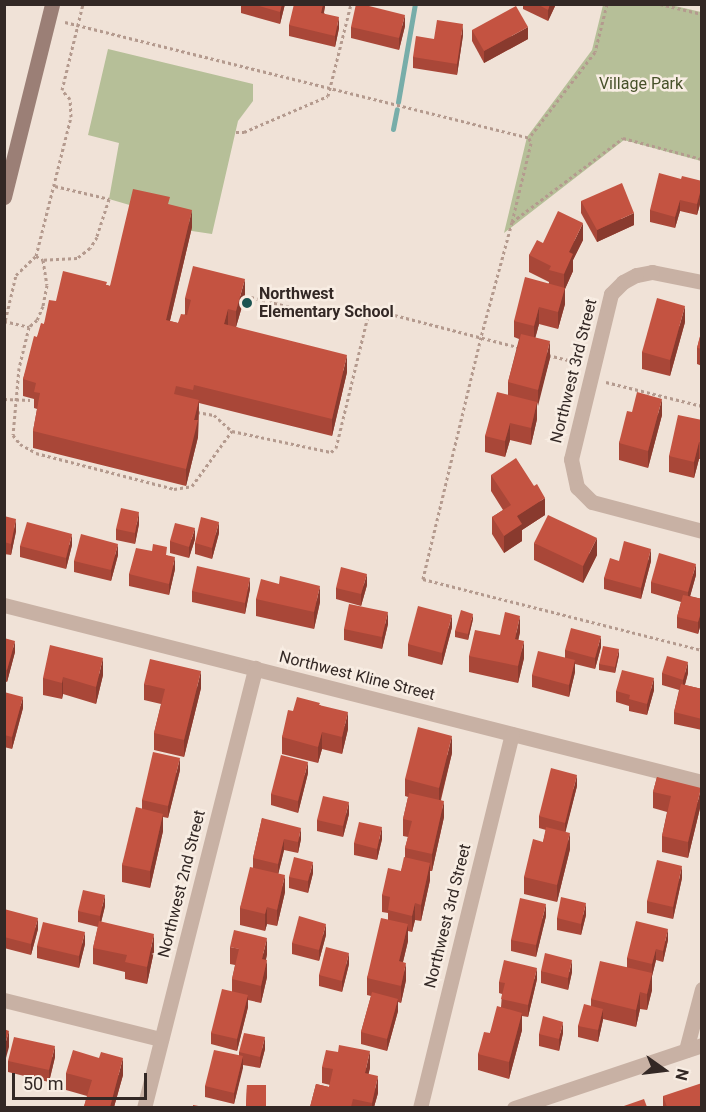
<!DOCTYPE html>
<html>
<head>
<meta charset="utf-8">
<style>
  body { margin:0 }
  #map { position:relative; width:706px; height:1112px; overflow:hidden; background:#f0e2d7; font-family:Roboto,sans-serif }
  div>[style] { position:absolute }
  [style*='--x'] { left:calc(var(--x)*1px); top:calc(var(--y)*1px); width:calc(var(--w)*1px); rotate:calc(var(--a)*1deg) }
  .green>* { inset:0; background:#b6bf98 }
  .stream>* { height:5px; margin:-2.5px; padding:0 2.5px; transform-origin:2.5px; border-radius:2.5px; background:#77ada9 }
  .path>* { height:3px; margin-top:-1.5px; transform-origin:0; background:repeating-linear-gradient(90deg,#b49a8e 0 3px,transparent 0 6px) }
  .minor>* { height:15px; margin:-7.5px; padding:0 7.5px; transform-origin:7.5px; border-radius:7.5px; background:#c8b1a4 }
  .secondary>* { height:15px; margin:-7.5px; padding:0 7.5px; transform-origin:7.5px; border-radius:7.5px; background:#9b7f76 }
  .wall>* { inset:0; background:#a94738 }
  .shaded-wall>* { inset:0; background:#893a2e }
  .building>* { inset:0; background:#c45341 }
  .dots>* { width:16px; height:16px; translate:-50% -50%; box-sizing:border-box; border:3px solid #f8ede3; border-radius:50% }
  span { translate:-50% -50%; white-space:nowrap; text-align:center; line-height:1.15; -webkit-text-stroke:5px #f8ede3; paint-order:stroke }
  .park-label { font-size:16px; color:#47512a }
  .poi-label { font-size:16px; color:#332825; font-weight:700 }
  .left { translate:0 -50%; text-align:left }
  .street-label { font-size:16px; color:#332825 }
  .frame { position:absolute; inset:0; border:6px solid #332825; pointer-events:none }
  .north { position:absolute; left:634px; top:1040px; width:60px; height:60px; -webkit-text-stroke:4px #f8ede3; paint-order:stroke; rotate:104deg; font-size:16px; font-weight:700; line-height:24px; text-align:center; color:#332825 }
  .north::after { content:''; display:block; margin:auto; width:21px; height:27px; background:#332825; clip-path:polygon(50% 0,100% 100%,50% 72%,0 100%) }
  .scale { position:absolute; left:12px; top:1073px; width:135px; height:27px; box-sizing:border-box; border:3px solid #332825; border-top:0; padding-left:8px; font-size:18px; line-height:21px; white-space:nowrap; color:#332825; -webkit-text-stroke:4px #f8ede3; paint-order:stroke }
</style>
</head>
<body>
<div id="map">
  <div class="green">
    <i style="clip-path:polygon(603px 5px,671px 5px,701px 12px,701px 161px,624px 140px,504px 233px,527px 137px,592px 50px)"></i>
    <i style="clip-path:polygon(108px 49px,253px 84px,253px 101px,238px 121px,212px 234px,192px 231px,133px 206px,109px 199px,119px 143px,88px 135px)"></i>
  </div>
  <div class="stream">
    <i style="--x:398;--y:102;--w:99;--a:-80.2"></i>
    <i style="--x:393;--y:129;--w:20;--a:-79"></i>
  </div>
  <div class="path">
    <i style="--x:607;--y:4;--w:49;--a:104"></i>
    <i style="--x:595;--y:52;--w:108;--a:127.5"></i>
    <i style="--x:529;--y:138;--w:5;--a:68"></i>
    <i style="--x:531;--y:143;--w:81;--a:103.5"></i>
    <i style="--x:512;--y:222;--w:119;--a:105.1"></i>
    <i style="--x:481;--y:337;--w:249;--a:103.5"></i>
    <i style="--x:423;--y:579;--w:288;--a:14.3"></i>
    <i style="--x:660;--y:4;--w:43;--a:13.4"></i>
    <i style="--x:65;--y:22;--w:478;--a:14"></i>
    <i style="--x:236;--y:132;--w:8;--a:0"></i>
    <i style="--x:244;--y:132;--w:91;--a:-23.2"></i>
    <i style="--x:328;--y:96;--w:95;--a:-76"></i>
    <i style="--x:55;--y:186;--w:56;--a:13.5"></i>
    <i style="--x:109;--y:199;--w:40;--a:108"></i>
    <i style="--x:97;--y:237;--w:13;--a:122"></i>
    <i style="--x:90;--y:248;--w:16;--a:142"></i>
    <i style="--x:77;--y:258;--w:34;--a:177"></i>
    <i style="--x:43;--y:260;--w:25;--a:81"></i>
    <i style="--x:47;--y:285;--w:21;--a:101"></i>
    <i style="--x:43;--y:306;--w:15;--a:113"></i>
    <i style="--x:37;--y:320;--w:11;--a:139"></i>
    <i style="--x:29;--y:327;--w:42;--a:103.7"></i>
    <i style="--x:19;--y:368;--w:67;--a:95.1"></i>
    <i style="--x:13;--y:435;--w:11;--a:52"></i>
    <i style="--x:20;--y:444;--w:18;--a:29"></i>
    <i style="--x:36;--y:453;--w:143;--a:14.6"></i>
    <i style="--x:174;--y:489;--w:18;--a:-9"></i>
    <i style="--x:192;--y:486;--w:68;--a:-54"></i>
    <i style="--x:512;--y:222;--w:139;--a:-37.1"></i>
    <i style="--x:623;--y:138;--w:82;--a:14.9"></i>
    <i style="--x:36;--y:256;--w:143;--a:-75.9"></i>
    <i style="--x:71;--y:117;--w:18;--a:-93"></i>
    <i style="--x:70;--y:99;--w:12;--a:-132"></i>
    <i style="--x:62;--y:90;--w:89;--a:-76.3"></i>
    <i style="--x:251;--y:297;--w:65;--a:14.3"></i>
    <i style="--x:314;--y:313;--w:69;--a:-0.8"></i>
    <i style="--x:383;--y:312;--w:143;--a:14.6"></i>
    <i style="--x:4;--y:321;--w:26;--a:13"></i>
    <i style="--x:4;--y:326;--w:52;--a:-76.8"></i>
    <i style="--x:16;--y:275;--w:28;--a:-44"></i>
    <i style="--x:36;--y:256;--w:8;--a:30"></i>
    <i style="--x:548;--y:355;--w:32;--a:14"></i>
    <i style="--x:606;--y:382;--w:99;--a:14"></i>
    <i style="--x:4;--y:399;--w:26;--a:2"></i>
    <i style="--x:197;--y:412;--w:17;--a:10"></i>
    <i style="--x:214;--y:415;--w:24;--a:42"></i>
    <i style="--x:232;--y:431;--w:101;--a:12"></i>
    <i style="--x:331;--y:452;--w:6;--a:-39"></i>
    <i style="--x:336;--y:448;--w:140;--a:-76.4"></i>
  </div>
  <div class="minor">
    <i style="--x:702;--y:282;--w:51;--a:-168.7"></i>
    <i style="--x:652;--y:272;--w:16;--a:169"></i>
    <i style="--x:636;--y:275;--w:15;--a:152"></i>
    <i style="--x:623;--y:282;--w:17;--a:135"></i>
    <i style="--x:611;--y:294;--w:170;--a:103.6"></i>
    <i style="--x:571;--y:459;--w:29;--a:78"></i>
    <i style="--x:577;--y:487;--w:21;--a:45"></i>
    <i style="--x:592;--y:502;--w:114;--a:14.8"></i>
    <i style="--x:4;--y:605;--w:720;--a:14.23"></i>
    <i style="--x:4;--y:1000;--w:162;--a:14"></i>
    <i style="--x:686;--y:1050;--w:63;--a:-75.3"></i>
    <i style="--x:144;--y:1108;--w:454;--a:-75.8"></i>
    <i style="--x:420;--y:1108;--w:385;--a:-76.2"></i>
    <i style="--x:514;--y:1108;--w:198;--a:-18.5"></i>
  </div>
  <div class="secondary">
    <i style="--x:4;--y:197;--w:199;--a:-76"></i>
  </div>
  <div class="wall">
    <i style="clip-path:polygon(241px 4px,285px 4px,280px 24px,241px 13px)"></i>
    <i style="clip-path:polygon(325px 4px,324px 13px,339px 28px,335px 47px,289px 36px,289px 25px)"></i>
    <i style="clip-path:polygon(523px 4px,556px 4px,548px 21px,523px 9px)"></i>
    <i style="clip-path:polygon(405px 26px,399px 50px,351px 38px,351px 27px)"></i>
    <i style="clip-path:polygon(472px 30px,528px 39px,484px 63px,472px 41px)"></i>
    <i style="clip-path:polygon(463px 35px,457px 75px,413px 68px,413px 57px,434px 39px)"></i>
    <i style="clip-path:polygon(702px 181px,702px 197px,697px 215px,680px 211px,675px 228px,650px 222px,650px 210px)"></i>
    <i style="clip-path:polygon(581px 201px,634px 225px,597px 242px,581px 213px)"></i>
    <i style="clip-path:polygon(170px 205px,192px 227px,170px 321px,178px 323px,185px 314px,185px 298px,245px 296px,236px 327px,347px 372px,332px 436px,199px 403px,198px 437px,186px 486px,33px 448px,33px 431px,37px 409px,34px 408px,34px 399px,23px 396px,23px 379px,37px 337px,56px 301px,107px 285px,110px 286px)"></i>
    <i style="clip-path:polygon(583px 240px,573px 260px,573px 271px,565px 289px,565px 304px,558px 329px,539px 324px,535px 338px,550px 358px,537px 406px,537px 419px,531px 445px,510px 440px,505px 457px,485px 452px,485px 436px,508px 395px,508px 382px,519px 339px,514px 337px,514px 321px,549px 283px,549px 282px,529px 272px,529px 255px,543px 243px)"></i>
    <i style="clip-path:polygon(685px 322px,670px 376px,642px 369px,642px 352px)"></i>
    <i style="clip-path:polygon(702px 329px,702px 366px,697px 364px,697px 348px)"></i>
    <i style="clip-path:polygon(632px 412px,662px 415px,648px 468px,619px 460px,619px 443px)"></i>
    <i style="clip-path:polygon(702px 420px,702px 459px,699px 459px,694px 478px,669px 472px,669px 456px)"></i>
    <i style="clip-path:polygon(491px 475px,534px 486px,545px 515px,522px 530px,522px 541px,504px 553px,492px 534px,492px 517px,503px 510px,491px 491px)"></i>
    <i style="clip-path:polygon(4px 516px,16px 531px,11px 555px,4px 554px)"></i>
    <i style="clip-path:polygon(139px 524px,135px 544px,116px 540px,116px 529px)"></i>
    <i style="clip-path:polygon(219px 533px,212px 559px,195px 554px,195px 543px)"></i>
    <i style="clip-path:polygon(195px 539px,189px 558px,170px 553px,170px 541px)"></i>
    <i style="clip-path:polygon(534px 543px,597px 555px,583px 583px,534px 560px)"></i>
    <i style="clip-path:polygon(72px 545px,66px 569px,20px 557px,20px 546px)"></i>
    <i style="clip-path:polygon(118px 555px,111px 581px,74px 572px,74px 561px)"></i>
    <i style="clip-path:polygon(167px 555px,175px 569px,169px 595px,129px 586px,129px 574px)"></i>
    <i style="clip-path:polygon(619px 561px,651px 561px,641px 599px,604px 589px,604px 578px)"></i>
    <i style="clip-path:polygon(696px 575px,690px 596px,702px 599px,702px 620px,698px 634px,677px 628px,677px 617px,681px 602px,651px 593px,651px 582px)"></i>
    <i style="clip-path:polygon(279px 584px,320px 602px,314px 629px,256px 616px,256px 599px)"></i>
    <i style="clip-path:polygon(367px 585px,361px 606px,336px 599px,336px 588px)"></i>
    <i style="clip-path:polygon(250px 589px,245px 614px,192px 602px,192px 591px)"></i>
    <i style="clip-path:polygon(473px 619px,468px 640px,455px 637px,455px 631px)"></i>
    <i style="clip-path:polygon(388px 624px,382px 649px,344px 640px,344px 629px)"></i>
    <i style="clip-path:polygon(452px 627px,442px 665px,408px 656px,408px 644px)"></i>
    <i style="clip-path:polygon(520px 632px,518px 640px,524px 658px,518px 683px,469px 672px,469px 656px,500px 635px)"></i>
    <i style="clip-path:polygon(4px 638px,15px 652px,7px 682px,4px 681px)"></i>
    <i style="clip-path:polygon(601px 647px,595px 669px,575px 664px,575px 672px,569px 697px,532px 687px,532px 675px,565px 658px,565px 650px)"></i>
    <i style="clip-path:polygon(619px 655px,615px 673px,599px 670px,599px 664px)"></i>
    <i style="clip-path:polygon(662px 673px,688px 673px,685px 685px,702px 689px,702px 730px,674px 724px,674px 712px,679px 690px,662px 685px)"></i>
    <i style="clip-path:polygon(103px 675px,96px 704px,63px 694px,62px 699px,43px 695px,43px 678px)"></i>
    <i style="clip-path:polygon(144px 684px,201px 688px,184px 757px,154px 750px,154px 733px,161px 704px,144px 700px)"></i>
    <i style="clip-path:polygon(654px 690px,647px 715px,629px 711px,629px 706px,616px 702px,616px 691px)"></i>
    <i style="clip-path:polygon(4px 692px,23px 708px,12px 749px,4px 747px)"></i>
    <i style="clip-path:polygon(320px 705px,348px 729px,342px 754px,322px 749px,318px 763px,282px 754px,282px 737px,293px 711px)"></i>
    <i style="clip-path:polygon(452px 753px,441px 800px,444px 817px,432px 871px,430px 871px,430px 880px,421px 921px,415px 920px,412px 932px,408px 931px,408px 941px,403px 962px,406px 980px,401px 1003px,398px 1002px,398px 1011px,387px 1051px,361px 1044px,361px 1032px,371px 996px,367px 995px,367px 978px,388px 920px,388px 913px,382px 912px,382px 895px,401px 871px,405px 858px,405px 848px,408px 837px,403px 836px,403px 819px,408px 797px,405px 796px,405px 779px)"></i>
    <i style="clip-path:polygon(180px 770px,168px 818px,163px 817px,163px 831px,150px 888px,122px 882px,122px 865px,142px 809px,142px 800px)"></i>
    <i style="clip-path:polygon(308px 773px,298px 813px,271px 805px,271px 794px)"></i>
    <i style="clip-path:polygon(657px 777px,701px 804px,688px 858px,662px 852px,662px 836px,667px 812px,653px 808px,653px 792px)"></i>
    <i style="clip-path:polygon(577px 786px,565px 832px,570px 849px,557px 902px,524px 894px,524px 877px,543px 842px,546px 830px,539px 828px,539px 816px)"></i>
    <i style="clip-path:polygon(349px 814px,343px 837px,317px 831px,317px 820px)"></i>
    <i style="clip-path:polygon(262px 818px,301px 839px,298px 853px,284px 850px,278px 874px,285px 892px,277px 926px,267px 924px,265px 931px,240px 925px,240px 908px,253px 868px,253px 858px)"></i>
    <i style="clip-path:polygon(382px 839px,377px 860px,354px 855px,354px 843px)"></i>
    <i style="clip-path:polygon(313px 873px,308px 893px,289px 888px,289px 877px)"></i>
    <i style="clip-path:polygon(682px 878px,673px 919px,647px 913px,647px 901px)"></i>
    <i style="clip-path:polygon(105px 906px,101px 922px,154px 951px,147px 984px,125px 979px,125px 972px,93px 964px,93px 948px,98px 927px,78px 922px,78px 911px)"></i>
    <i style="clip-path:polygon(4px 909px,38px 929px,31px 955px,4px 948px)"></i>
    <i style="clip-path:polygon(586px 915px,581px 935px,557px 930px,557px 918px)"></i>
    <i style="clip-path:polygon(546px 916px,536px 957px,511px 951px,511px 940px)"></i>
    <i style="clip-path:polygon(326px 935px,319px 961px,292px 954px,292px 943px)"></i>
    <i style="clip-path:polygon(668px 940px,663px 962px,656px 960px,652px 976px,652px 990px,647px 1010px,640px 1009px,636px 1027px,603px 1019px,598px 1042px,578px 1037px,578px 1026px,591px 1006px,591px 999px,627px 967px,627px 958px)"></i>
    <i style="clip-path:polygon(85px 944px,79px 968px,37px 958px,37px 946px)"></i>
    <i style="clip-path:polygon(230px 947px,267px 954px,266px 960px,267px 977px,261px 1003px,248px 1000px,248px 1007px,237px 1051px,211px 1044px,211px 1033px,232px 992px,232px 979px,235px 965px,230px 964px)"></i>
    <i style="clip-path:polygon(349px 964px,342px 992px,319px 986px,319px 975px)"></i>
    <i style="clip-path:polygon(541px 971px,572px 972px,568px 990px,541px 983px)"></i>
    <i style="clip-path:polygon(537px 979px,528px 1017px,522px 1016px,522px 1030px,509px 1079px,478px 1070px,478px 1054px,490px 1033px,501px 1007px,502px 994px,499px 993px,499px 982px)"></i>
    <i style="clip-path:polygon(563px 1033px,559px 1051px,539px 1046px,539px 1034px)"></i>
    <i style="clip-path:polygon(265px 1049px,260px 1068px,243px 1065px,234px 1104px,205px 1097px,205px 1086px,239px 1056px,239px 1052px)"></i>
    <i style="clip-path:polygon(55px 1057px,49px 1082px,8px 1072px,8px 1061px)"></i>
    <i style="clip-path:polygon(322px 1067px,370px 1068px,368px 1074px,378px 1093px,374px 1107px,310px 1107px,316px 1084px,329px 1087px,330px 1085px,322px 1083px)"></i>
    <i style="clip-path:polygon(66px 1073px,123px 1075px,114px 1107px,84px 1107px,87px 1096px,66px 1090px)"></i>
    <i style="clip-path:polygon(247px 1085px,266px 1085px,266px 1107px,246px 1107px)"></i>
    <i style="clip-path:polygon(663px 1096px,702px 1107px,663px 1107px)"></i>
  </div>
  <div class="shaded-wall">
    <i style="clip-path:polygon(282px 4px,285px 4px,280px 24px,280px 12px)"></i>
    <i style="clip-path:polygon(323px 4px,325px 4px,325px 7px,321px 24px,321px 13px)"></i>
    <i style="clip-path:polygon(550px 4px,556px 4px,548px 21px,548px 10px)"></i>
    <i style="clip-path:polygon(405px 15px,405px 26px,399px 50px,399px 38px)"></i>
    <i style="clip-path:polygon(339px 17px,339px 28px,335px 47px,335px 36px)"></i>
    <i style="clip-path:polygon(463px 24px,463px 35px,457px 75px,457px 64px)"></i>
    <i style="clip-path:polygon(528px 27px,528px 39px,484px 63px,484px 51px)"></i>
    <i style="clip-path:polygon(702px 185px,702px 197px,697px 215px,697px 204px)"></i>
    <i style="clip-path:polygon(680px 200px,680px 211px,675px 228px,675px 217px)"></i>
    <i style="clip-path:polygon(192px 210px,192px 227px,166px 337px,166px 320px)"></i>
    <i style="clip-path:polygon(634px 213px,634px 225px,597px 242px,597px 230px)"></i>
    <i style="clip-path:polygon(583px 223px,583px 240px,573px 260px,573px 271px,565px 289px,565px 304px,558px 329px,558px 312px,564px 290px,564px 274px,569px 252px)"></i>
    <i style="clip-path:polygon(245px 279px,245px 296px,236px 327px,236px 311px)"></i>
    <i style="clip-path:polygon(685px 306px,685px 322px,670px 376px,670px 360px)"></i>
    <i style="clip-path:polygon(539px 307px,539px 324px,534px 343px,534px 326px)"></i>
    <i style="clip-path:polygon(228px 309px,228px 326px,224px 324px)"></i>
    <i style="clip-path:polygon(550px 341px,550px 358px,538px 406px,538px 390px)"></i>
    <i style="clip-path:polygon(347px 355px,347px 372px,332px 436px,332px 419px)"></i>
    <i style="clip-path:polygon(662px 399px,662px 415px,648px 468px,648px 451px)"></i>
    <i style="clip-path:polygon(199px 400px,198px 437px,186px 486px,186px 469px,194px 420px)"></i>
    <i style="clip-path:polygon(537px 402px,537px 419px,531px 445px,531px 428px)"></i>
    <i style="clip-path:polygon(510px 423px,510px 440px,505px 457px,505px 441px)"></i>
    <i style="clip-path:polygon(699px 442px,699px 459px,694px 478px,694px 462px)"></i>
    <i style="clip-path:polygon(545px 498px,545px 515px,522px 530px,522px 541px,504px 553px,504px 536px,517px 516px)"></i>
    <i style="clip-path:polygon(139px 512px,139px 524px,135px 544px,135px 533px)"></i>
    <i style="clip-path:polygon(16px 519px,16px 531px,11px 555px,11px 544px)"></i>
    <i style="clip-path:polygon(219px 522px,219px 533px,212px 559px,212px 548px)"></i>
    <i style="clip-path:polygon(195px 528px,195px 539px,189px 558px,189px 547px)"></i>
    <i style="clip-path:polygon(72px 534px,72px 545px,66px 569px,66px 558px)"></i>
    <i style="clip-path:polygon(597px 538px,597px 555px,583px 583px,583px 566px)"></i>
    <i style="clip-path:polygon(118px 544px,118px 555px,111px 581px,111px 570px)"></i>
    <i style="clip-path:polygon(651px 549px,651px 561px,641px 599px,641px 588px)"></i>
    <i style="clip-path:polygon(175px 557px,175px 569px,169px 595px,169px 584px)"></i>
    <i style="clip-path:polygon(696px 564px,696px 575px,688px 604px,688px 592px)"></i>
    <i style="clip-path:polygon(367px 574px,367px 585px,361px 606px,361px 594px)"></i>
    <i style="clip-path:polygon(250px 578px,250px 589px,245px 614px,245px 603px)"></i>
    <i style="clip-path:polygon(320px 586px,320px 602px,314px 629px,314px 612px)"></i>
    <i style="clip-path:polygon(702px 609px,702px 620px,698px 634px,698px 622px)"></i>
    <i style="clip-path:polygon(388px 612px,388px 624px,382px 649px,382px 637px)"></i>
    <i style="clip-path:polygon(473px 614px,473px 619px,468px 640px,468px 634px)"></i>
    <i style="clip-path:polygon(452px 615px,452px 627px,442px 665px,442px 653px)"></i>
    <i style="clip-path:polygon(520px 616px,520px 632px,515px 656px,515px 639px)"></i>
    <i style="clip-path:polygon(601px 636px,601px 647px,595px 669px,595px 658px)"></i>
    <i style="clip-path:polygon(15px 641px,15px 652px,7px 682px,7px 670px)"></i>
    <i style="clip-path:polygon(524px 641px,524px 658px,518px 683px,518px 666px)"></i>
    <i style="clip-path:polygon(619px 649px,619px 655px,615px 673px,615px 667px)"></i>
    <i style="clip-path:polygon(103px 658px,103px 675px,96px 704px,96px 687px)"></i>
    <i style="clip-path:polygon(575px 660px,575px 672px,569px 697px,569px 685px)"></i>
    <i style="clip-path:polygon(688px 662px,688px 673px,683px 691px,683px 680px)"></i>
    <i style="clip-path:polygon(201px 671px,201px 688px,184px 757px,184px 740px)"></i>
    <i style="clip-path:polygon(63px 677px,63px 694px,62px 699px,62px 683px)"></i>
    <i style="clip-path:polygon(654px 678px,654px 690px,647px 715px,647px 704px)"></i>
    <i style="clip-path:polygon(23px 697px,23px 708px,12px 749px,12px 737px)"></i>
    <i style="clip-path:polygon(348px 712px,348px 729px,342px 754px,342px 737px)"></i>
    <i style="clip-path:polygon(322px 732px,322px 749px,318px 763px,318px 747px)"></i>
    <i style="clip-path:polygon(452px 736px,452px 753px,439px 805px,439px 788px)"></i>
    <i style="clip-path:polygon(180px 758px,180px 770px,168px 818px,168px 806px)"></i>
    <i style="clip-path:polygon(308px 762px,308px 773px,298px 813px,298px 801px)"></i>
    <i style="clip-path:polygon(577px 775px,577px 786px,565px 834px,565px 823px)"></i>
    <i style="clip-path:polygon(701px 788px,701px 804px,688px 858px,688px 842px)"></i>
    <i style="clip-path:polygon(444px 801px,444px 817px,432px 871px,432px 854px)"></i>
    <i style="clip-path:polygon(349px 802px,349px 814px,343px 837px,343px 826px)"></i>
    <i style="clip-path:polygon(163px 814px,163px 831px,150px 888px,150px 871px)"></i>
    <i style="clip-path:polygon(382px 827px,382px 839px,377px 860px,377px 849px)"></i>
    <i style="clip-path:polygon(301px 828px,301px 839px,298px 853px,298px 842px)"></i>
    <i style="clip-path:polygon(570px 833px,570px 849px,557px 902px,557px 885px)"></i>
    <i style="clip-path:polygon(284px 839px,284px 850px,278px 875px,278px 864px)"></i>
    <i style="clip-path:polygon(313px 862px,313px 873px,308px 893px,308px 881px)"></i>
    <i style="clip-path:polygon(430px 863px,430px 880px,421px 921px,421px 905px)"></i>
    <i style="clip-path:polygon(682px 866px,682px 878px,673px 919px,673px 907px)"></i>
    <i style="clip-path:polygon(285px 875px,285px 892px,277px 926px,277px 910px)"></i>
    <i style="clip-path:polygon(105px 895px,105px 906px,100px 927px,100px 916px)"></i>
    <i style="clip-path:polygon(415px 903px,415px 920px,412px 932px,412px 916px)"></i>
    <i style="clip-path:polygon(586px 903px,586px 915px,581px 935px,581px 924px)"></i>
    <i style="clip-path:polygon(546px 904px,546px 916px,536px 957px,536px 945px)"></i>
    <i style="clip-path:polygon(267px 907px,267px 924px,265px 931px,265px 914px)"></i>
    <i style="clip-path:polygon(38px 918px,38px 929px,31px 955px,31px 944px)"></i>
    <i style="clip-path:polygon(326px 924px,326px 935px,319px 961px,319px 950px)"></i>
    <i style="clip-path:polygon(408px 924px,408px 941px,399px 978px,399px 961px)"></i>
    <i style="clip-path:polygon(668px 929px,668px 940px,663px 962px,663px 951px)"></i>
    <i style="clip-path:polygon(85px 932px,85px 944px,79px 968px,79px 956px)"></i>
    <i style="clip-path:polygon(154px 934px,154px 951px,147px 984px,147px 967px)"></i>
    <i style="clip-path:polygon(267px 938px,267px 954px,262px 976px,262px 959px)"></i>
    <i style="clip-path:polygon(656px 949px,656px 960px,652px 976px,652px 964px)"></i>
    <i style="clip-path:polygon(349px 953px,349px 964px,342px 992px,342px 981px)"></i>
    <i style="clip-path:polygon(267px 960px,267px 977px,261px 1003px,261px 986px)"></i>
    <i style="clip-path:polygon(572px 960px,572px 972px,568px 990px,568px 978px)"></i>
    <i style="clip-path:polygon(406px 963px,406px 980px,401px 1003px,401px 986px)"></i>
    <i style="clip-path:polygon(537px 968px,537px 979px,528px 1017px,528px 1005px)"></i>
    <i style="clip-path:polygon(652px 973px,652px 990px,647px 1010px,647px 994px)"></i>
    <i style="clip-path:polygon(640px 992px,640px 1009px,636px 1027px,636px 1010px)"></i>
    <i style="clip-path:polygon(248px 995px,248px 1007px,237px 1051px,237px 1039px)"></i>
    <i style="clip-path:polygon(398px 999px,398px 1011px,387px 1051px,387px 1039px)"></i>
    <i style="clip-path:polygon(603px 1009px,603px 1020px,598px 1042px,598px 1030px)"></i>
    <i style="clip-path:polygon(522px 1013px,522px 1030px,509px 1079px,509px 1062px)"></i>
    <i style="clip-path:polygon(563px 1022px,563px 1033px,559px 1051px,559px 1039px)"></i>
    <i style="clip-path:polygon(9px 1031px,9px 1047px,4px 1065px,4px 1048px)"></i>
    <i style="clip-path:polygon(265px 1037px,265px 1049px,260px 1068px,260px 1057px)"></i>
    <i style="clip-path:polygon(55px 1046px,55px 1057px,49px 1082px,49px 1070px)"></i>
    <i style="clip-path:polygon(370px 1051px,370px 1068px,365px 1090px,365px 1073px)"></i>
    <i style="clip-path:polygon(243px 1056px,243px 1068px,234px 1104px,234px 1093px)"></i>
    <i style="clip-path:polygon(123px 1058px,123px 1075px,114px 1107px,110px 1107px)"></i>
    <i style="clip-path:polygon(378px 1076px,378px 1093px,374px 1107px,372px 1107px,372px 1103px)"></i>
  </div>
  <div class="building">
    <i style="clip-path:polygon(252px 4px,282px 4px,280px 12px)"></i>
    <i style="clip-path:polygon(294px 4px,323px 4px,321px 13px,339px 17px,335px 36px,289px 25px)"></i>
    <i style="clip-path:polygon(356px 4px,361px 4px,405px 15px,399px 38px,351px 27px)"></i>
    <i style="clip-path:polygon(537px 4px,550px 4px,548px 10px)"></i>
    <i style="clip-path:polygon(516px 6px,528px 27px,484px 51px,472px 30px)"></i>
    <i style="clip-path:polygon(437px 20px,463px 24px,457px 64px,413px 57px,416px 36px,434px 39px)"></i>
    <i style="clip-path:polygon(659px 173px,681px 179px,682px 176px,702px 181px,702px 185px,697px 204px,680px 200px,675px 217px,650px 210px)"></i>
    <i style="clip-path:polygon(622px 183px,634px 213px,597px 230px,581px 201px)"></i>
    <i style="clip-path:polygon(133px 189px,170px 197px,168px 204px,192px 210px,166px 320px,178px 323px,181px 314px,187px 315px,191px 300px,185px 298px,193px 266px,245px 279px,236px 311px,228px 309px,224px 324px,347px 355px,332px 419px,194px 385px,193px 390px,176px 386px,174px 394px,199px 400px,194px 420px,198px 420px,186px 469px,33px 431px,40px 393px,34px 392px,36px 383px,23px 379px,34px 336px,37px 337px,41px 323px,44px 324px,49px 300px,56px 301px,63px 271px,107px 282px,106px 285px,110px 286px)"></i>
    <i style="clip-path:polygon(558px 211px,583px 223px,569px 252px,573px 254px,564px 274px,549px 270px,551px 266px,529px 255px,537px 240px,543px 243px)"></i>
    <i style="clip-path:polygon(525px 277px,565px 288px,558px 312px,539px 307px,534px 326px,514px 321px)"></i>
    <i style="clip-path:polygon(657px 298px,685px 306px,670px 360px,642px 352px)"></i>
    <i style="clip-path:polygon(702px 329px,702px 349px,697px 348px)"></i>
    <i style="clip-path:polygon(521px 334px,550px 341px,538px 390px,508px 382px)"></i>
    <i style="clip-path:polygon(497px 392px,537px 402px,531px 428px,510px 423px,505px 441px,485px 436px)"></i>
    <i style="clip-path:polygon(637px 392px,662px 399px,648px 451px,619px 443px,627px 411px,632px 412px)"></i>
    <i style="clip-path:polygon(678px 415px,702px 420px,702px 443px,699px 442px,694px 462px,669px 456px)"></i>
    <i style="clip-path:polygon(516px 458px,534px 486px,537px 484px,545px 498px,517px 516px,522px 524px,504px 536px,492px 517px,511px 505px,491px 475px)"></i>
    <i style="clip-path:polygon(121px 508px,139px 512px,135px 533px,116px 529px)"></i>
    <i style="clip-path:polygon(548px 515px,597px 538px,583px 566px,534px 543px)"></i>
    <i style="clip-path:polygon(4px 516px,16px 519px,11px 544px,4px 542px)"></i>
    <i style="clip-path:polygon(201px 517px,219px 522px,212px 548px,195px 543px)"></i>
    <i style="clip-path:polygon(27px 522px,72px 534px,66px 558px,20px 546px)"></i>
    <i style="clip-path:polygon(175px 523px,195px 528px,189px 547px,170px 541px)"></i>
    <i style="clip-path:polygon(81px 534px,118px 544px,111px 570px,74px 561px)"></i>
    <i style="clip-path:polygon(624px 541px,651px 549px,641px 588px,604px 578px,610px 558px,619px 561px)"></i>
    <i style="clip-path:polygon(153px 544px,167px 547px,166px 555px,175px 557px,169px 584px,129px 574px,136px 548px,152px 551px)"></i>
    <i style="clip-path:polygon(659px 553px,696px 564px,688px 592px,651px 582px)"></i>
    <i style="clip-path:polygon(197px 566px,250px 578px,245px 603px,192px 591px)"></i>
    <i style="clip-path:polygon(341px 567px,367px 574px,361px 594px,336px 588px)"></i>
    <i style="clip-path:polygon(280px 576px,320px 586px,314px 612px,256px 599px,261px 579px,279px 584px)"></i>
    <i style="clip-path:polygon(683px 595px,702px 599px,702px 609px,698px 622px,677px 617px)"></i>
    <i style="clip-path:polygon(349px 604px,388px 612px,382px 637px,344px 629px)"></i>
    <i style="clip-path:polygon(418px 606px,452px 615px,442px 653px,408px 644px)"></i>
    <i style="clip-path:polygon(461px 610px,473px 614px,468px 634px,455px 631px)"></i>
    <i style="clip-path:polygon(505px 612px,520px 616px,515px 639px,524px 641px,518px 666px,469px 656px,475px 630px,500px 635px)"></i>
    <i style="clip-path:polygon(571px 628px,601px 636px,595px 658px,565px 650px)"></i>
    <i style="clip-path:polygon(4px 638px,15px 641px,7px 670px,4px 669px)"></i>
    <i style="clip-path:polygon(50px 645px,103px 658px,96px 687px,63px 677px,62px 683px,43px 678px)"></i>
    <i style="clip-path:polygon(603px 646px,619px 649px,615px 667px,599px 664px)"></i>
    <i style="clip-path:polygon(538px 651px,575px 660px,569px 685px,532px 675px)"></i>
    <i style="clip-path:polygon(667px 656px,688px 662px,683px 680px,662px 673px)"></i>
    <i style="clip-path:polygon(150px 659px,201px 671px,184px 740px,154px 733px,165px 689px,144px 684px)"></i>
    <i style="clip-path:polygon(622px 670px,654px 678px,647px 704px,629px 699px,630px 695px,616px 691px)"></i>
    <i style="clip-path:polygon(681px 684px,702px 689px,702px 719px,674px 712px)"></i>
    <i style="clip-path:polygon(4px 692px,23px 697px,12px 737px,4px 735px)"></i>
    <i style="clip-path:polygon(297px 697px,320px 703px,319px 705px,348px 712px,342px 737px,322px 732px,318px 747px,282px 737px,288px 710px,293px 711px)"></i>
    <i style="clip-path:polygon(418px 727px,452px 736px,439px 788px,405px 779px)"></i>
    <i style="clip-path:polygon(153px 752px,180px 758px,168px 806px,142px 800px)"></i>
    <i style="clip-path:polygon(281px 755px,308px 762px,298px 801px,271px 794px)"></i>
    <i style="clip-path:polygon(551px 768px,577px 775px,565px 823px,539px 816px)"></i>
    <i style="clip-path:polygon(657px 777px,701px 788px,688px 842px,662px 836px,671px 796px,653px 792px)"></i>
    <i style="clip-path:polygon(409px 793px,444px 801px,432px 854px,405px 848px,412px 821px,403px 819px)"></i>
    <i style="clip-path:polygon(323px 796px,349px 802px,343px 826px,317px 820px)"></i>
    <i style="clip-path:polygon(136px 807px,163px 814px,150px 871px,122px 865px)"></i>
    <i style="clip-path:polygon(262px 818px,301px 828px,298px 842px,284px 839px,278px 864px,253px 858px)"></i>
    <i style="clip-path:polygon(359px 822px,382px 827px,377px 849px,354px 843px)"></i>
    <i style="clip-path:polygon(546px 827px,570px 833px,557px 885px,524px 877px,533px 839px,543px 842px)"></i>
    <i style="clip-path:polygon(294px 857px,313px 862px,308px 881px,289px 877px)"></i>
    <i style="clip-path:polygon(404px 857px,430px 863px,421px 905px,415px 903px,412px 916px,388px 910px,390px 897px,382px 895px,388px 868px,401px 871px)"></i>
    <i style="clip-path:polygon(657px 860px,682px 866px,673px 907px,647px 901px)"></i>
    <i style="clip-path:polygon(250px 867px,285px 875px,277px 910px,267px 907px,265px 914px,240px 908px)"></i>
    <i style="clip-path:polygon(83px 890px,105px 895px,100px 916px,78px 911px)"></i>
    <i style="clip-path:polygon(561px 897px,586px 903px,581px 924px,557px 918px)"></i>
    <i style="clip-path:polygon(520px 898px,546px 904px,536px 945px,511px 940px)"></i>
    <i style="clip-path:polygon(4px 909px,38px 918px,31px 944px,4px 937px)"></i>
    <i style="clip-path:polygon(299px 916px,326px 924px,319px 950px,292px 943px)"></i>
    <i style="clip-path:polygon(381px 918px,408px 924px,399px 961px,406px 963px,401px 986px,367px 978px)"></i>
    <i style="clip-path:polygon(99px 921px,154px 934px,147px 967px,125px 962px,127px 955px,93px 948px)"></i>
    <i style="clip-path:polygon(636px 921px,668px 929px,663px 951px,656px 949px,652px 964px,627px 958px)"></i>
    <i style="clip-path:polygon(43px 922px,85px 932px,79px 956px,37px 946px)"></i>
    <i style="clip-path:polygon(234px 930px,267px 938px,262px 959px,267px 960px,261px 986px,232px 979px,239px 949px,230px 947px)"></i>
    <i style="clip-path:polygon(326px 947px,349px 953px,342px 981px,319px 975px)"></i>
    <i style="clip-path:polygon(545px 953px,572px 960px,568px 978px,541px 971px)"></i>
    <i style="clip-path:polygon(504px 960px,537px 968px,528px 1005px,501px 999px,505px 983px,499px 982px)"></i>
    <i style="clip-path:polygon(600px 961px,652px 973px,647px 994px,640px 992px,636px 1010px,591px 999px)"></i>
    <i style="clip-path:polygon(222px 989px,248px 995px,237px 1039px,211px 1033px)"></i>
    <i style="clip-path:polygon(372px 992px,398px 999px,387px 1039px,361px 1032px)"></i>
    <i style="clip-path:polygon(584px 1004px,603px 1009px,598px 1030px,578px 1026px)"></i>
    <i style="clip-path:polygon(497px 1006px,522px 1013px,509px 1062px,478px 1054px,484px 1032px,490px 1033px)"></i>
    <i style="clip-path:polygon(543px 1016px,563px 1022px,559px 1039px,539px 1034px)"></i>
    <i style="clip-path:polygon(4px 1029px,9px 1031px,4px 1048px)"></i>
    <i style="clip-path:polygon(244px 1033px,265px 1037px,260px 1057px,239px 1052px)"></i>
    <i style="clip-path:polygon(14px 1037px,55px 1046px,49px 1070px,8px 1061px)"></i>
    <i style="clip-path:polygon(339px 1045px,370px 1051px,365px 1073px,378px 1076px,372px 1103px,353px 1099px,351px 1107px,310px 1107px,316px 1084px,329px 1087px,333px 1069px,322px 1067px,326px 1050px,338px 1052px)"></i>
    <i style="clip-path:polygon(73px 1050px,99px 1058px,101px 1052px,123px 1058px,110px 1107px,91px 1107px,84px 1106px,92px 1080px,66px 1073px)"></i>
    <i style="clip-path:polygon(214px 1050px,243px 1056px,234px 1093px,205px 1086px)"></i>
    <i style="clip-path:polygon(702px 1083px,702px 1107px,667px 1107px,663px 1096px)"></i>
    <i style="clip-path:polygon(247px 1085px,266px 1085px,266px 1106px,246px 1106px)"></i>
    <i style="clip-path:polygon(644px 1099px,647px 1107px,621px 1107px)"></i>
    <i style="clip-path:polygon(193px 1105px,204px 1107px,193px 1107px)"></i>
  </div>
  <div class="dots">
    <i style="left:247px;top:303px;background:#1c5452"></i>
  </div>
  <div class="park-label">
    <span style="left:641px;top:84px">Village Park</span>
  </div>
  <div class="poi-label">
    <span class="left" style="left:259px;top:303px">Northwest<br>Elementary School</span>
  </div>
  <div class="street-label">
    <span style="left:574px;top:371px;rotate:-76deg">Northwest 3rd Street</span>
    <span style="left:357px;top:676px;rotate:14deg">Northwest Kline Street</span>
    <span style="left:182px;top:884px;rotate:-76deg">Northwest 2nd Street</span>
    <span style="left:448px;top:916px;rotate:-76deg">Northwest 3rd Street</span>
  </div>
  <div class="frame"></div>
  <div class="north">N</div>
  <div class="scale">50 m</div>
</div>
</body>
</html>
